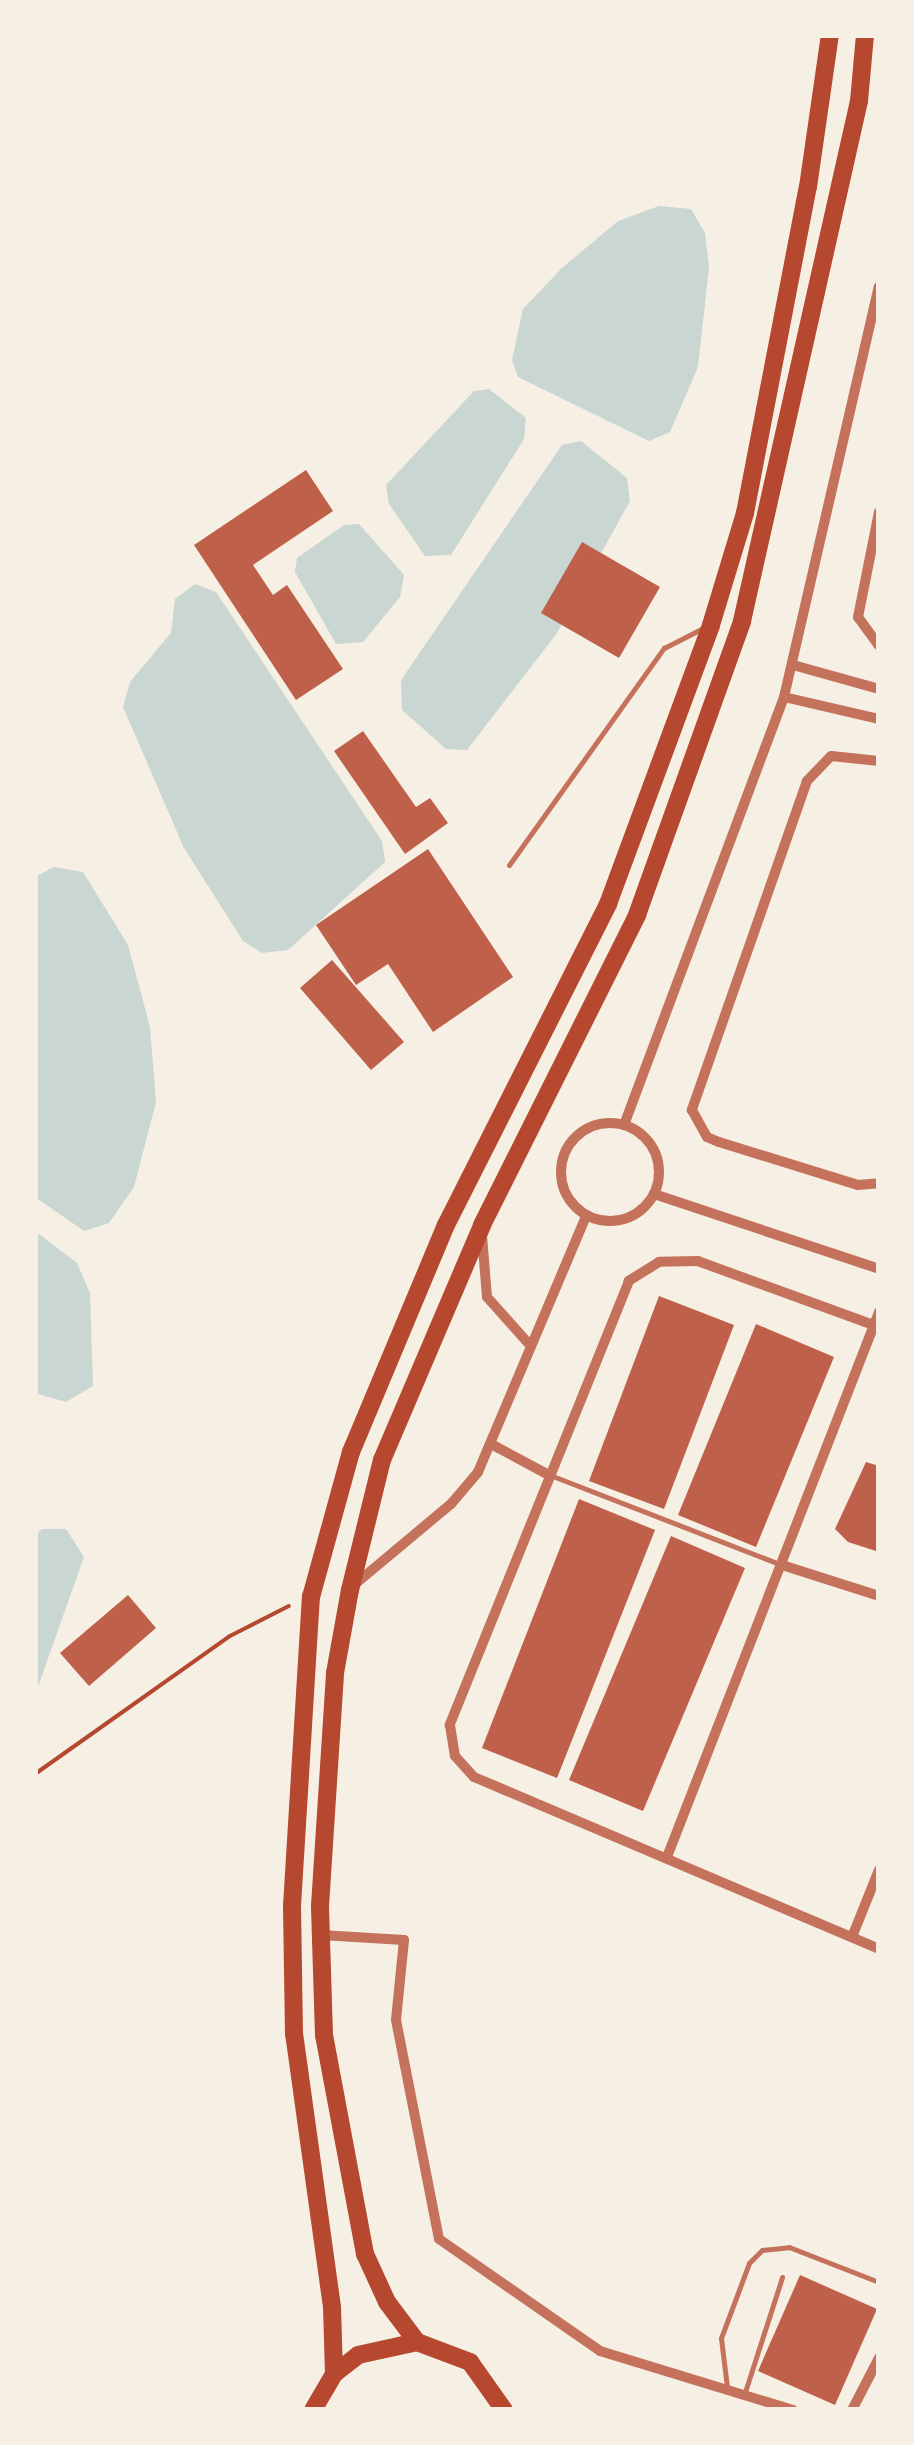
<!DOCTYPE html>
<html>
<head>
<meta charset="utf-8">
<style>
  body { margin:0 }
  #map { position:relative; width:914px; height:2445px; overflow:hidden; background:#f6efe4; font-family:Inter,sans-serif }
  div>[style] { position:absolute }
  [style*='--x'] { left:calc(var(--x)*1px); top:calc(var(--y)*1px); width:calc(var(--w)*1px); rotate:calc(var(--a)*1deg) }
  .water>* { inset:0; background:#c9d6d2 }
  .building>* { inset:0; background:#bf614a }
  .path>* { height:4px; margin:-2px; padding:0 2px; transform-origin:2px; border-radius:2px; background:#b5482f }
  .service>* { height:5px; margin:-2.5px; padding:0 2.5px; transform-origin:2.5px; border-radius:2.5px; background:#c5725c }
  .minor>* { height:10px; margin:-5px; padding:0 5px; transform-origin:5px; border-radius:5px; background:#c5725c }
  .minor>.ring { margin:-5px; padding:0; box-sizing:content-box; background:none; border:10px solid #c5725c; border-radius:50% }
  .primary>* { height:18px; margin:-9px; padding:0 9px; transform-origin:9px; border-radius:9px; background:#b5482f }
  span { translate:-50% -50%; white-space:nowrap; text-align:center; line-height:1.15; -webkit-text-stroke:10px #f6efe4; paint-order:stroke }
  .frame { position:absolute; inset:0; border:38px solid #f6efe4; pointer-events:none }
</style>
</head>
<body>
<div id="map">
  <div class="water">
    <i style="clip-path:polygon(659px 206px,691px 209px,705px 233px,709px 267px,698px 367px,670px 432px,649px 441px,518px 377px,512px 360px,523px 309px,562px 268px,618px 221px)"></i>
    <i style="clip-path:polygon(489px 389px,526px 418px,524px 439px,451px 555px,425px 556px,389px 504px,386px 485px,474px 391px)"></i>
    <i style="clip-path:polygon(581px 441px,627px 478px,630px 501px,557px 633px,467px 750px,446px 749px,402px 710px,401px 680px,562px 445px)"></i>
    <i style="clip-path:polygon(344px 525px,359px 524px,404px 575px,400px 597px,363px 642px,336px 644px,295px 572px,297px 558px)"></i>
    <i style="clip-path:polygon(195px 584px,216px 592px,382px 841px,385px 862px,288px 950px,262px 953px,243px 941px,184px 848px,123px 707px,130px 682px,171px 633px,175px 599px)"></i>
    <i style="clip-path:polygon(54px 867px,83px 872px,128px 945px,150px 1027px,156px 1102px,134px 1187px,109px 1223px,84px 1231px,35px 1197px,35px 877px)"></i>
    <i style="clip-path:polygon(35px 1231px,77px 1263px,90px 1293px,93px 1386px,66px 1402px,35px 1393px)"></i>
    <i style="clip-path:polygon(42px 1529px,66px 1529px,84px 1557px,35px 1695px,35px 1535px)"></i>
  </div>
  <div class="building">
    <i style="clip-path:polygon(306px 470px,333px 511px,253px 565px,273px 595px,287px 585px,343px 669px,296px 700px,194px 545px)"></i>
    <i style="clip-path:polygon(582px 542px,660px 587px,619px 658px,541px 613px)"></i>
    <i style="clip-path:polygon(363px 731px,416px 807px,430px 798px,448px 823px,405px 854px,334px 751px)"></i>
    <i style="clip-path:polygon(428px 849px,513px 977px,433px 1032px,388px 964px,356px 985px,316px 925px)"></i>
    <i style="clip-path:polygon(332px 960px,404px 1042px,371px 1070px,300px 988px)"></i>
    <i style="clip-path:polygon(659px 1296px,734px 1325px,664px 1509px,589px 1481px)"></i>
    <i style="clip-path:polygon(756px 1324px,834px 1357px,756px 1547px,678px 1515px)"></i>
    <i style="clip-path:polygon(866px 1462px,879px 1466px,879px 1552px,848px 1542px,835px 1529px)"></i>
    <i style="clip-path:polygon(579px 1499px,655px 1530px,557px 1778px,482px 1748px)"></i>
    <i style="clip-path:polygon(671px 1536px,745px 1568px,643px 1811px,569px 1780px)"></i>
    <i style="clip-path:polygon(128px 1595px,156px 1628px,89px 1686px,60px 1653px)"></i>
    <i style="clip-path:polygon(800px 2275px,877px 2309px,835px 2405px,758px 2371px)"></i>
  </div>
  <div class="path">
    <i style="--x:35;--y:1774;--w:239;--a:-35.3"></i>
    <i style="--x:230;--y:1636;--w:66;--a:-27"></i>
  </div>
  <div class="service">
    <i style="--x:509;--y:865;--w:267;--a:-54.5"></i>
    <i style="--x:664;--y:648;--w:44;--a:-27.1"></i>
    <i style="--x:550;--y:1475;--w:249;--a:21.2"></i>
    <i style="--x:727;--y:2387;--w:49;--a:-97"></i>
    <i style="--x:721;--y:2338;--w:80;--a:-69.5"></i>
    <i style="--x:749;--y:2263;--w:18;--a:-45"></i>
    <i style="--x:762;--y:2250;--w:27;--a:-6"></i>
    <i style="--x:789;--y:2247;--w:97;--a:21.3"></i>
    <i style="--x:744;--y:2395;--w:124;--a:-72.1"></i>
  </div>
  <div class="minor">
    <i style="--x:879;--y:512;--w:107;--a:101.3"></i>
    <i style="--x:858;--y:617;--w:36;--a:54"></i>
    <i style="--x:793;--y:665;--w:89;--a:15.6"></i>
    <i style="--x:784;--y:697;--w:98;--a:13"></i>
    <i style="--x:879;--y:761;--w:48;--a:-174.1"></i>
    <i style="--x:831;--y:756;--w:35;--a:134"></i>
    <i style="--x:807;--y:781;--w:349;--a:109.3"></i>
    <i style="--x:692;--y:1110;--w:31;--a:61"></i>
    <i style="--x:707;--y:1137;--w:13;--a:23"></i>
    <i style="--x:719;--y:1142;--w:145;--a:17.2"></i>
    <i style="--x:858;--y:1185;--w:21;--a:-5"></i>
    <i class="ring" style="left:561px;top:1123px;width:88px;height:88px"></i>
    <i style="--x:624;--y:1125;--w:457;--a:-69.5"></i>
    <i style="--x:784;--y:697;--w:421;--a:-77"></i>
    <i style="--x:654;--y:1194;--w:237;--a:18.4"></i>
    <i style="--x:482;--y:1236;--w:61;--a:85.3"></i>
    <i style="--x:487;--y:1297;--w:62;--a:48.3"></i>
    <i style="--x:879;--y:1327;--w:193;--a:-160"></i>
    <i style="--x:698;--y:1261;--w:39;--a:179"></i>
    <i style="--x:659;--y:1262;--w:36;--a:148"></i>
    <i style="--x:629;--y:1281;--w:479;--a:112"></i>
    <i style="--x:450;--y:1725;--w:31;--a:81"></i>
    <i style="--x:455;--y:1756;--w:28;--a:48"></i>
    <i style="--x:474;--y:1777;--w:440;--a:23"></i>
    <i style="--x:491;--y:1444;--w:64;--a:28.2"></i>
    <i style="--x:782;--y:1565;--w:102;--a:17.7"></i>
    <i style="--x:354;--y:1585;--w:126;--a:-39.9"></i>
    <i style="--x:451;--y:1504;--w:42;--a:-49.8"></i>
    <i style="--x:478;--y:1472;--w:278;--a:-67.1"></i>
    <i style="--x:667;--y:1857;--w:585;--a:-68.74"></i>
    <i style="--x:321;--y:1935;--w:83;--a:3.4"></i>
    <i style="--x:404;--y:1940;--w:80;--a:95.7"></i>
    <i style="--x:396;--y:2020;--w:223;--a:78.9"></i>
    <i style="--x:439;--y:2239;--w:196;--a:34.8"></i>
    <i style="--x:600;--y:2351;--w:202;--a:17"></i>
    <i style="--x:852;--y:1937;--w:72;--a:-68.1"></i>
    <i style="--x:852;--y:2410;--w:59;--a:-62.6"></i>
  </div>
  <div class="primary">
    <i style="--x:417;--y:2342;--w:50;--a:-126.9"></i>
    <i style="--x:387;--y:2302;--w:53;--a:-114.6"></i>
    <i style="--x:365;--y:2254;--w:223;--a:-100.6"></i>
    <i style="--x:324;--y:2035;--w:129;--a:-91.8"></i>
    <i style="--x:320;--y:1906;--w:233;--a:-86.3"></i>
    <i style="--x:335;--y:1673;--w:84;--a:-79.8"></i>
    <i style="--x:350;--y:1590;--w:134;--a:-76.2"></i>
    <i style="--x:382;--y:1460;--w:255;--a:-66.9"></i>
    <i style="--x:482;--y:1225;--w:347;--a:-63.4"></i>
    <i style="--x:637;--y:915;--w:312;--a:-70.3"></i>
    <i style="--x:742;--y:621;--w:533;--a:-77.32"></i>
    <i style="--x:859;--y:101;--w:66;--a:-84.8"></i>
    <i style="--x:334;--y:2374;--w:67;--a:-91.7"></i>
    <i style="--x:332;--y:2307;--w:276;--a:-97.9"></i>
    <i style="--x:294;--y:2034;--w:128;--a:-90.9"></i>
    <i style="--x:292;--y:1906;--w:310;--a:-86.5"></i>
    <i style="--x:311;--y:1597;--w:150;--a:-74.6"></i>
    <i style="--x:351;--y:1452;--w:246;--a:-67.3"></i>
    <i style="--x:446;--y:1225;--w:360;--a:-63.2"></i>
    <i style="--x:608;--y:904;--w:297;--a:-69.7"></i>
    <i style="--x:711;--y:625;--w:117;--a:-73.1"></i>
    <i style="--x:745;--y:513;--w:332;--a:-79.1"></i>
    <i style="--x:808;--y:187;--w:154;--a:-81.8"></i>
    <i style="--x:313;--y:2410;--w:42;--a:-59.7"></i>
    <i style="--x:334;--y:2374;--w:31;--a:-38"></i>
    <i style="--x:358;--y:2355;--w:60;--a:-12.4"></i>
    <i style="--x:417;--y:2342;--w:57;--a:20.7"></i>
    <i style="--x:470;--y:2362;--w:59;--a:54.7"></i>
  </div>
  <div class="frame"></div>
</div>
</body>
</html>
